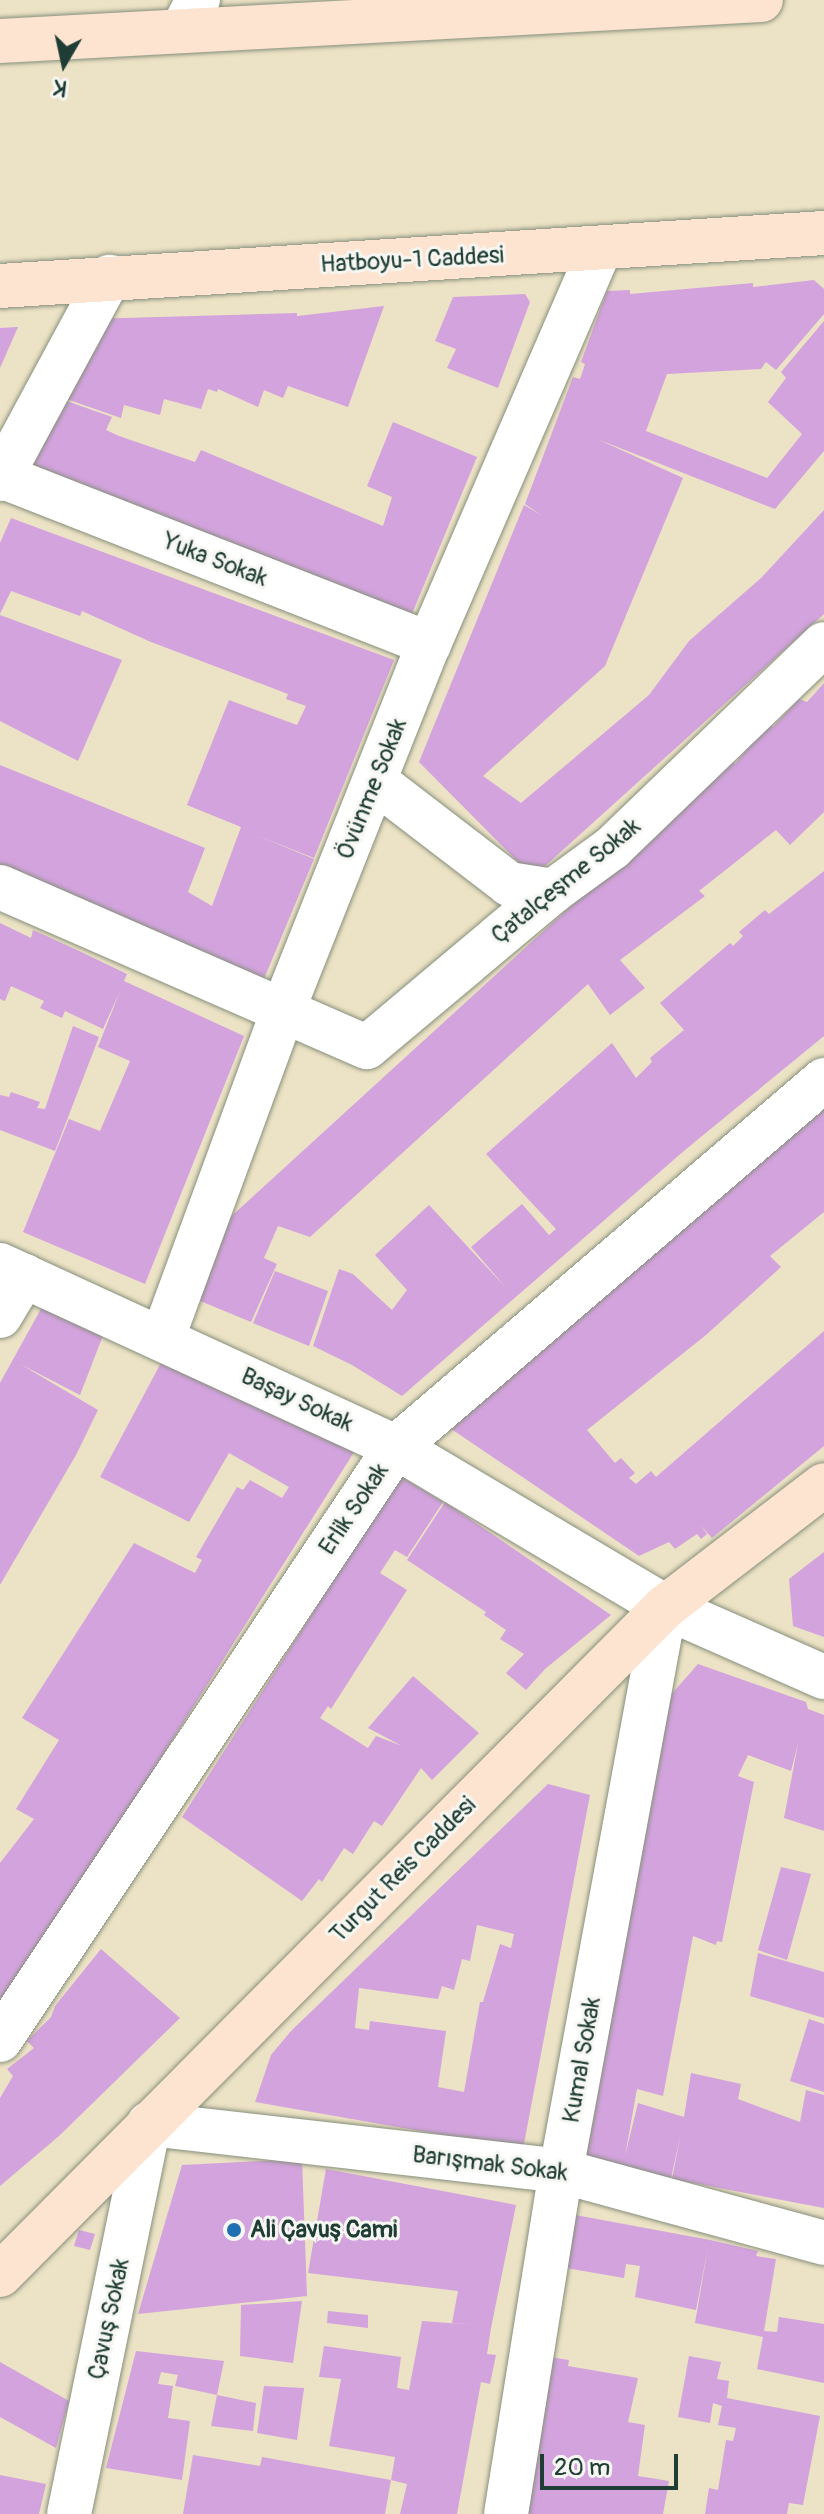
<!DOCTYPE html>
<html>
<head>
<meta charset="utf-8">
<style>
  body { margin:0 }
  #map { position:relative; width:824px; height:2514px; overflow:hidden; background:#ece2c5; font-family:Pangolin,sans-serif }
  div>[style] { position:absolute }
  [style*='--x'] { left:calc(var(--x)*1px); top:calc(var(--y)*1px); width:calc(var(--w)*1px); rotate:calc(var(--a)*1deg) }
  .building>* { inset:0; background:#d3a3de }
  .roads { filter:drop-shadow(0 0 2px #86907c) drop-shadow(0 0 2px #86907c) }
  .street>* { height:44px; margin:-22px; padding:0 22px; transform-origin:22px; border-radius:22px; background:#fff }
  .secondary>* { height:44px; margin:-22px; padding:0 22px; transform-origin:22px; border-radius:22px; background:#fde4d0 }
  .dots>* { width:22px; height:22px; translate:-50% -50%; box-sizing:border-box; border:4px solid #f6f6f2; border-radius:50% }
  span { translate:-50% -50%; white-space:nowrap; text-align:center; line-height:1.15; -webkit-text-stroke:6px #f6f6f2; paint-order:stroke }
  .street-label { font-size:24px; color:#1f3d34 }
  .poi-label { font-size:24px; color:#1f3d34; font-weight:700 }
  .left { translate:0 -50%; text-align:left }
  .north { position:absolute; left:24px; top:24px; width:80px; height:80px; -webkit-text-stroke:6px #f6f6f2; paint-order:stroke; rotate:189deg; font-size:22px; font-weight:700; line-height:32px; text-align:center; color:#1f3d34 }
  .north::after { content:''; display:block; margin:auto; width:28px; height:36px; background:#1f3d34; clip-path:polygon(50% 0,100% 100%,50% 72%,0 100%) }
  .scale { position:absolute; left:540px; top:2454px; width:138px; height:36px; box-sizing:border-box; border:4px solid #1f3d34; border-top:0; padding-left:10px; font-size:24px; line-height:28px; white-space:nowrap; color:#1f3d34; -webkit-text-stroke:6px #f6f6f2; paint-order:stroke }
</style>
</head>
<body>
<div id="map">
  <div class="building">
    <i style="clip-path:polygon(814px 280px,824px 289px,824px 314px,776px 370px,766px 362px,761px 369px,667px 374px,646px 431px,767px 478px,802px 434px,768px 402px,786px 378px,781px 372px,824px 321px,824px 451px,775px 509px,597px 439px,683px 478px,605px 666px,483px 776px,521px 803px,649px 695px,689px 641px,761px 578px,824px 510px,824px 614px,533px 877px,419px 762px,524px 505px,541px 515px,525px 504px,573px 377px,580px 379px,585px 364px,581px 362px,607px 291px,630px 290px,630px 294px,753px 283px,753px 287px)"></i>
    <i style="clip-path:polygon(525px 294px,530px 302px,498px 388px,447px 368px,456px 349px,435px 341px,453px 297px)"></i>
    <i style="clip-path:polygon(384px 306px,348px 407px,288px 386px,283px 398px,264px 390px,258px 407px,218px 389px,217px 392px,208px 389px,201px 409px,164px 399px,160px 415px,124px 405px,121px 418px,52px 394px,88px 319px,297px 313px,297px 316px)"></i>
    <i style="clip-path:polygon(18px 327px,0 368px,0 328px)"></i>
    <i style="clip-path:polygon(64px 400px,112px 417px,106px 430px,119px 436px,195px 462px,201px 450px,383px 526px,392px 497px,367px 486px,393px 422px,477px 457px,409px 621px,30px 473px)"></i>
    <i style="clip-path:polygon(11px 518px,394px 660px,314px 858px,251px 833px,314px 859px,261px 986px,0 866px,0 765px,205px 848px,188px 892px,212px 906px,241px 827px,187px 805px,229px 700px,297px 725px,306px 706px,286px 699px,288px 694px,151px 642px,82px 611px,80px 616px,11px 591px,0 614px,0 543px)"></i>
    <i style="clip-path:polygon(0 615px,122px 660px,78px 761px,0 721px)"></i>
    <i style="clip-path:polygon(824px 683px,824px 812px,790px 845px,776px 830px,699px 891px,705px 896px,620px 960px,645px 988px,610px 1015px,588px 984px,310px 1237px,278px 1226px,264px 1258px,277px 1264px,251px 1322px,193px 1298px,225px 1222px,731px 760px,735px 764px,755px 739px,771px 725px,773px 727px,799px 699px,807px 702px)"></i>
    <i style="clip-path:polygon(824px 871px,824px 1036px,685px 1150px,402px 1396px,352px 1365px,313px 1346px,339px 1269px,353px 1274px,392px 1310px,407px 1290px,375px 1255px,429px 1205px,507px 1289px,471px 1247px,522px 1204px,549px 1235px,556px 1229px,486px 1154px,612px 1043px,636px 1078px,652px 1062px,650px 1058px,684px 1030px,660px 1003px,730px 943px,733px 946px,743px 936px,739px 932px,765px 910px,769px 914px)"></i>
    <i style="clip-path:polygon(0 923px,31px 938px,33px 930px,77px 950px,127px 974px,124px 981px,244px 1036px,145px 1284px,23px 1232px,69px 1119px,100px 1131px,130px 1061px,98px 1047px,120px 991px,103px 1029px,65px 1011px,62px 1018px,40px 1008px,44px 1001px,11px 986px,5px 1001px,0 999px)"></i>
    <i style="clip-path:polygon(73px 1026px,99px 1037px,55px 1151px,0 1130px,0 1095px,9px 1097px,11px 1092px,40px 1102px,37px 1108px,45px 1109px)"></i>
    <i style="clip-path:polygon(824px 1094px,824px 1212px,770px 1256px,781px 1267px,706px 1335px,587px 1430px,615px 1463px,621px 1458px,635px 1473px,629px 1478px,636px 1484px,651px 1471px,656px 1477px,824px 1331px,824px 1446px,712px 1538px,700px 1525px,707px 1534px,701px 1539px,697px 1534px,675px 1549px,669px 1542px,639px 1556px,438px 1420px)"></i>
    <i style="clip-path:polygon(275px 1271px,328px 1291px,309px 1346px,253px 1323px)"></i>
    <i style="clip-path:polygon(42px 1307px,104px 1333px,80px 1395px,20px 1364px,98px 1410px,76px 1455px,0 1585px,0 1383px)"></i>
    <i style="clip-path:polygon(162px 1361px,356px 1449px,0 2013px,0 1863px,34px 1819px,16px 1809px,59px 1740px,22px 1718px,134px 1543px,195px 1573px,202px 1560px,196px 1557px,237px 1487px,243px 1490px,250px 1480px,282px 1498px,289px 1487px,229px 1453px,189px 1522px,100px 1477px)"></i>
    <i style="clip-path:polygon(400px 1476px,443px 1502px,407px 1557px,395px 1550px,380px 1573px,407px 1590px,331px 1709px,328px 1706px,320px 1718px,368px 1748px,376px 1736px,402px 1746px,368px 1728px,413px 1676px,479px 1733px,432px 1780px,421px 1768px,382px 1826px,374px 1821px,353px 1854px,344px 1848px,322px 1882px,319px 1879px,302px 1901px,182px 1817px)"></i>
    <i style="clip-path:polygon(445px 1502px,611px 1615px,545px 1669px,526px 1690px,506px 1673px,524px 1654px,500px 1639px,506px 1630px,484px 1615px,486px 1612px,407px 1560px)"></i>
    <i style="clip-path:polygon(824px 1552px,824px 1637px,793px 1626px,789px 1579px)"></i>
    <i style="clip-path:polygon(698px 1664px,806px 1702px,808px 1709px,824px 1715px,824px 1831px,784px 1818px,798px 1744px,791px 1771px,748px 1755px,738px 1776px,754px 1782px,722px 1942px,717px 1941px,716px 1945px,693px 1936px,663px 2096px,637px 2089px,625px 2156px,638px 2103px,684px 2117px,691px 2073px,741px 2084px,738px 2099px,800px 2122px,806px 2090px,824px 2095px,824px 2208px,672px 2179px,681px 2133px,671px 2178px,581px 2160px,669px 1697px)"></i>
    <i style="clip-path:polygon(evenodd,548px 1784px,590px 1795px,523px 2149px,255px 2102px,271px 2055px,291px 2031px,548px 1784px,477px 1925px,514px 1934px,511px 1948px,500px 1944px,483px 2002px,480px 2002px,464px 2092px,438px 2087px,446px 2031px,370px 2021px,369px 2030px,355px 2028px,359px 1988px,438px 1999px,442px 1986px,454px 1990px,462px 1959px,470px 1961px,477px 1925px)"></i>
    <i style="clip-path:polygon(781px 1867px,811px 1874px,787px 1960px,758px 1950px)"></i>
    <i style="clip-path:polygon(101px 1949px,180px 2018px,59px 2136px,0 2186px,0 2098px,13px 2076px,7px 2069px,34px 2048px,27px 2041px,51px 2017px,55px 2006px)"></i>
    <i style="clip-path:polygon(758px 1953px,824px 1972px,824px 2018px,750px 1996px)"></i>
    <i style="clip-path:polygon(809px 2019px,824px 2024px,824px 2092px,790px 2081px)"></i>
    <i style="clip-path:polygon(302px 2159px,307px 2296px,138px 2314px,182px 2165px)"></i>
    <i style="clip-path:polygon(326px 2169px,516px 2205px,491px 2328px,487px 2354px,496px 2355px,490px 2384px,481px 2382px,457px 2514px,400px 2514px,407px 2484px,391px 2480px,395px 2457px,329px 2446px,341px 2379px,319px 2377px,324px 2346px,401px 2357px,397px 2388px,409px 2390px,422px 2321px,475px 2325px,452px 2323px,458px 2291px,308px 2273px)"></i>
    <i style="clip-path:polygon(570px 2214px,710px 2240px,758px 2251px,756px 2256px,776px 2259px,764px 2331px,777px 2332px,779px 2317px,824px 2324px,824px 2383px,757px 2369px,763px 2337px,695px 2323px,708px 2247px,696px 2310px,635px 2297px,640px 2266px,626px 2264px,624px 2278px,560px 2267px)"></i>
    <i style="clip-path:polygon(79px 2230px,95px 2234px,90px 2250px,74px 2246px)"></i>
    <i style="clip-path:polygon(302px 2301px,293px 2363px,240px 2356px,241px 2305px)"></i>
    <i style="clip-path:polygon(328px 2311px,368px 2315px,368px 2328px,327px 2323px)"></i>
    <i style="clip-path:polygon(136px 2351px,224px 2361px,217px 2395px,175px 2386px,178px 2375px,161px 2372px,158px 2384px,173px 2386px,168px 2418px,190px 2421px,182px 2480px,106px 2468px)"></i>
    <i style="clip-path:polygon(543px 2356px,569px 2360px,568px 2366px,638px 2378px,628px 2422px,645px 2425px,638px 2476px,669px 2481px,663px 2514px,516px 2514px)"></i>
    <i style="clip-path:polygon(689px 2356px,721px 2362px,717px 2379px,729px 2381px,727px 2398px,820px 2416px,803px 2505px,789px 2503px,787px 2514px,705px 2514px,709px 2488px,718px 2490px,726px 2440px,733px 2441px,736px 2428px,718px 2425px,722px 2406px,713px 2403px,710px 2423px,678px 2417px)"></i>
    <i style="clip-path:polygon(0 2362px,69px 2401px,56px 2448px,0 2417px)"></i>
    <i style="clip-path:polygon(264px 2386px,304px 2388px,297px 2440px,257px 2433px)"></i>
    <i style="clip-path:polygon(217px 2395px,256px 2403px,253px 2431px,211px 2426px)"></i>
    <i style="clip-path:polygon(193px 2455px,260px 2466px,262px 2457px,391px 2480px,385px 2514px,183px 2514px)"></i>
    <i style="clip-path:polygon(0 2475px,46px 2484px,39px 2514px,0 2514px)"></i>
  </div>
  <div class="roads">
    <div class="street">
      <i style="--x:183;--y:29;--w:33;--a:-63"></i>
      <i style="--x:1;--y:476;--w:460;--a:21.4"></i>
      <i style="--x:0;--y:479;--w:230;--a:-61.6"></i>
      <i style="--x:375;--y:781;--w:169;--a:37.5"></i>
      <i style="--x:509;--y:884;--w:45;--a:9"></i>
      <i style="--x:0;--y:887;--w:400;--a:23.6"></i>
      <i style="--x:367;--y:1047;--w:243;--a:-40"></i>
      <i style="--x:553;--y:891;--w:73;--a:-36.1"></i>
      <i style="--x:612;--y:848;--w:294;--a:-43.9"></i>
      <i style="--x:0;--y:1265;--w:436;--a:24.7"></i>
      <i style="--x:396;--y:1447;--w:313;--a:30.7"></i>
      <i style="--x:665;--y:1607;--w:174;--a:23.8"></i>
      <i style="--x:0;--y:1316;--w:47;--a:-59"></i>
      <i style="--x:163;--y:1337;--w:348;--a:-69.8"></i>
      <i style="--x:283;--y:1010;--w:394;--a:-68.3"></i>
      <i style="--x:429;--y:644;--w:430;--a:-66.6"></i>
      <i style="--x:0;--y:2040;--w:713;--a:-56.27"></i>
      <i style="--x:396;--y:1447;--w:564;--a:-40.61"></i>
      <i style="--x:69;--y:2514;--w:398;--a:-78.4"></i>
      <i style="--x:149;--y:2124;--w:415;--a:6.5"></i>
      <i style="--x:561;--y:2171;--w:273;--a:15.3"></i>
      <i style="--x:506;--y:2514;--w:347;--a:-80.9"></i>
      <i style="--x:561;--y:2171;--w:574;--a:-79.55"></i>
    </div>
    <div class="secondary">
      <i style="--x:0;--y:41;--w:762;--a:-3.08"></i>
      <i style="--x:0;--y:286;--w:826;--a:-3.68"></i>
      <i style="--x:0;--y:2275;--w:943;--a:-45.13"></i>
      <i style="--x:665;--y:1607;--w:200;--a:-37.5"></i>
    </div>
  </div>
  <div class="dots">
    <i style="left:234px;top:2230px;background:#1f6fb2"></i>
  </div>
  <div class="street-label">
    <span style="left:412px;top:260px;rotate:-3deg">Hatboyu-1 Caddesi</span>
    <span style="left:215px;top:560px;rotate:21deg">Yuka Sokak</span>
    <span style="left:372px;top:789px;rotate:-68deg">Övünme Sokak</span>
    <span style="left:566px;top:881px;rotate:-39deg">Çatalçeşme Sokak</span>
    <span style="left:297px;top:1400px;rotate:25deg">Başay Sokak</span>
    <span style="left:354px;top:1509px;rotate:-56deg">Erlik Sokak</span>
    <span style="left:403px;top:1870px;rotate:-45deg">Turgut Reis Caddesi</span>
    <span style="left:582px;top:2060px;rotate:-80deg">Kumal Sokak</span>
    <span style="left:490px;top:2164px;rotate:7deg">Barışmak Sokak</span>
    <span style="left:109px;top:2319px;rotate:-78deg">Çavuş Sokak</span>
  </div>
  <div class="poi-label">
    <span class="left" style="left:250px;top:2230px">Ali Çavuş Cami</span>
  </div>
  <div class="north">K</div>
  <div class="scale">20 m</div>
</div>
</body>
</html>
